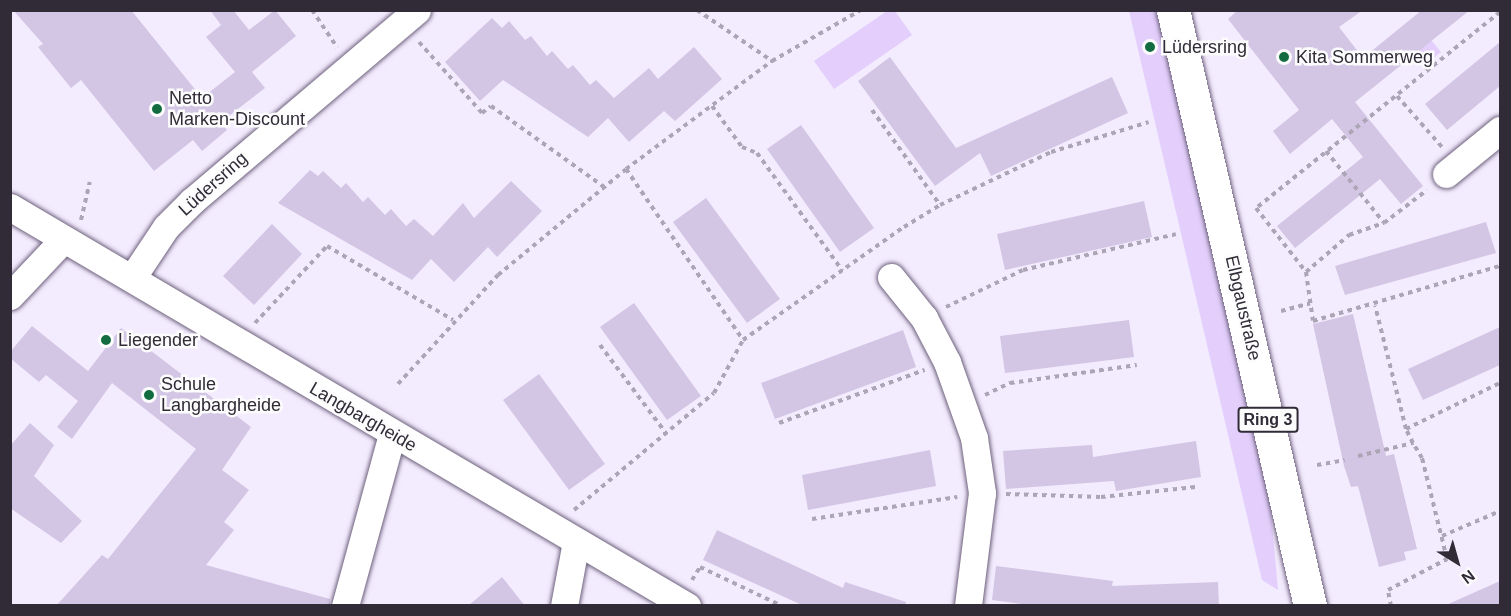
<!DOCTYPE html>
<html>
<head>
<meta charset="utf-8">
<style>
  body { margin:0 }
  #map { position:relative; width:1511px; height:616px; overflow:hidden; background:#f3ebfe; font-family:Arial,sans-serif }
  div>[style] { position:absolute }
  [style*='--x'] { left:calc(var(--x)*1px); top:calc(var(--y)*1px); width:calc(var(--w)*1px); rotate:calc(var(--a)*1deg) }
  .green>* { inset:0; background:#e3cefc }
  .building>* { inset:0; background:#d3c6e5 }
  .path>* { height:4px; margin-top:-2px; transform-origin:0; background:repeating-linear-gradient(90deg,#aca5b6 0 4.5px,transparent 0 9px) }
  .roads { filter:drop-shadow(0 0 2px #6d617c) drop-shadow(0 0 2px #6d617c) }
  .minor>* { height:27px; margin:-13.5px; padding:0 13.5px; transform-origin:13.5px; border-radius:13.5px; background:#fff }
  .major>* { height:33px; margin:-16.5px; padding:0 16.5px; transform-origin:16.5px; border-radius:16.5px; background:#fff }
  .dots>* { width:16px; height:16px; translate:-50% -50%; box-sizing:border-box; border:3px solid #fcfcfc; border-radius:50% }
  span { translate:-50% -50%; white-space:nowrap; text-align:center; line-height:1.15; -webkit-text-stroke:5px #fcfcfc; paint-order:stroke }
  .shield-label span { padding:2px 4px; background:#fcfcfc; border:2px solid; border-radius:4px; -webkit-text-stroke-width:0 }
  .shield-label { font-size:16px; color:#302b37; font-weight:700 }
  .poi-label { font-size:18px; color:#302b37 }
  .left { translate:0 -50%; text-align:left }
  .street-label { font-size:18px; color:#302b37 }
  .frame { position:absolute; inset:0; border:12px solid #302b37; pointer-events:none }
  .north { position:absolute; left:1427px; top:532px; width:60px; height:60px; -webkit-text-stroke:4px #fcfcfc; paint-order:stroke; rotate:143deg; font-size:16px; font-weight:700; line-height:24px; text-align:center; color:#302b37 }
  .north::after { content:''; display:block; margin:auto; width:21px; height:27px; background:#302b37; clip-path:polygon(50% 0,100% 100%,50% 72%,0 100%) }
</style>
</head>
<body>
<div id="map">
  <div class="green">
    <i style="clip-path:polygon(887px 11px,895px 11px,912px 35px,834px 89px,814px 61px)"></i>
    <i style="clip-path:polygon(1129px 11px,1157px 11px,1267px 468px,1278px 590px,1262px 580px)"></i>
    <i style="clip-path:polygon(1416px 22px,1441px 52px,1429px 62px,1404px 32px)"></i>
  </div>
  <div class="building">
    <i style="clip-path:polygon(13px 10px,131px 10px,202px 98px,235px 72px,206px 37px,221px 25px,210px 10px,233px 10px,249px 30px,275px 10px,296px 36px,252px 72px,265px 88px,221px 122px,227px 130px,202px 151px,193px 140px,154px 171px,81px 80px,71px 88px,38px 47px,43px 44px)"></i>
    <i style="clip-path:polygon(1238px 10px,1363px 10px,1339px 27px,1363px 58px,1422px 10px,1470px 10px,1355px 102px,1423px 186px,1401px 204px,1380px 179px,1295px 248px,1277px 226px,1363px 157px,1332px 119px,1290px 154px,1273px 131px,1299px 110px,1228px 19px)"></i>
    <i style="clip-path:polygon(492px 18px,502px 28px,509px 21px,525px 40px,531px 36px,547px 56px,552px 51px,568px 69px,573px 65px,590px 85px,596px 80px,614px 98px,649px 68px,658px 79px,694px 47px,722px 79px,675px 121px,664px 111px,629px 142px,608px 118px,588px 137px,503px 80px,480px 101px,445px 62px)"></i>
    <i style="clip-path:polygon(1500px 42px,1500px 86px,1447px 130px,1425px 104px)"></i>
    <i style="clip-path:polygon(890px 57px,956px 148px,1112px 77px,1128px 113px,991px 176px,980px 153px,935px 186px,858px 81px)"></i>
    <i style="clip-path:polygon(801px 125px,874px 228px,840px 252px,767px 149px)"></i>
    <i style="clip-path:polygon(310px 170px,318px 176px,323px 171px,341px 188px,346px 183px,363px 202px,368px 197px,385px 215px,391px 209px,406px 226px,414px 219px,433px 236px,463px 203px,474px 218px,511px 181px,542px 211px,497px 257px,488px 247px,454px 282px,431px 259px,412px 280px,278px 203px)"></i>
    <i style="clip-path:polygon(706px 198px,780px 299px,747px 323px,673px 222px)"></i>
    <i style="clip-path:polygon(1144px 201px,1152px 237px,1005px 270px,997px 234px)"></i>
    <i style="clip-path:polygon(1486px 222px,1496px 253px,1345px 295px,1335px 266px)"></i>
    <i style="clip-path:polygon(272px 224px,302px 254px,254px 305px,223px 276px)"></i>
    <i style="clip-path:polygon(634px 303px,701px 396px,667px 420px,600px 327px)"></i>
    <i style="clip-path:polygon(1353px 314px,1386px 456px,1394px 454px,1417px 549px,1404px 552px,1406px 560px,1379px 567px,1358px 486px,1351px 487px,1344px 466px,1313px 324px)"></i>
    <i style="clip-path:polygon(1129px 320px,1134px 357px,1005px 373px,1000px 336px)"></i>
    <i style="clip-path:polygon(32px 326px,88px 371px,121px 328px,251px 427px,222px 470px,249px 490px,224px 522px,234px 530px,206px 565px,330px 599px,330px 606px,56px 606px,102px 555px,108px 559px,196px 449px,112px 383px,72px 439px,57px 427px,78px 401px,46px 375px,39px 382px,10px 358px,10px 352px)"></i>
    <i style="clip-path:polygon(1500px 327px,1500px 365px,1423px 400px,1408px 369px)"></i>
    <i style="clip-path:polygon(903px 330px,916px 367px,775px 419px,761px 383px)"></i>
    <i style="clip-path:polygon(539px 374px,605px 464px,569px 490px,503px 400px)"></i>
    <i style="clip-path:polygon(30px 423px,54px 445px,34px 476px,82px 521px,61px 543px,10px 508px,10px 446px)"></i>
    <i style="clip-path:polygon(1196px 441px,1201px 477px,1116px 491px,1114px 481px,1006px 489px,1003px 451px,1092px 445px,1093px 457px)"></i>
    <i style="clip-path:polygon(930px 450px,936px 486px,808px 510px,802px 475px)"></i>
    <i style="clip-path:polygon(717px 530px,843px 588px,845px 582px,906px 602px,905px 606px,804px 606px,703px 560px)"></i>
    <i style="clip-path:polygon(996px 566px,1113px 581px,1112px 586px,1218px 582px,1219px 606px,1037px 606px,992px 600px)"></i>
    <i style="clip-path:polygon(502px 577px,525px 606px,468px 606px)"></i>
    <i style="clip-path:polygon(1500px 581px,1500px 606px,1444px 606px)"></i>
  </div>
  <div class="path">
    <i style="--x:312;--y:10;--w:45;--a:56"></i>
    <i style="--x:697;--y:10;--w:91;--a:34.2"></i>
    <i style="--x:1207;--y:11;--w:1;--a:-45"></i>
    <i style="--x:1500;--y:12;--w:313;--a:141.2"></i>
    <i style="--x:1256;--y:208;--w:81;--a:52"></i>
    <i style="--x:1306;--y:272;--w:49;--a:81.9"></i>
    <i style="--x:1313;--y:321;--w:195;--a:-16.4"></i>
    <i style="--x:419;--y:42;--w:95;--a:48.4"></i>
    <i style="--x:482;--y:113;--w:11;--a:-38"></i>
    <i style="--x:491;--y:106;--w:139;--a:35.6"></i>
    <i style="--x:1397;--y:96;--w:68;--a:48.6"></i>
    <i style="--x:712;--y:106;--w:51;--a:53.8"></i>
    <i style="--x:742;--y:147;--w:16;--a:22"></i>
    <i style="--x:757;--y:153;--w:145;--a:54"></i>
    <i style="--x:872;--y:110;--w:117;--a:54.4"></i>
    <i style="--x:1326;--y:151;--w:92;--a:51.1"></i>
    <i style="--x:626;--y:169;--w:207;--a:55.6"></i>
    <i style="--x:81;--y:220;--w:39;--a:-77"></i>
    <i style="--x:1306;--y:272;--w:57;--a:-40.7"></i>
    <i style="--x:1349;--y:235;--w:37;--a:-19"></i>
    <i style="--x:1384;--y:223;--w:54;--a:-37.5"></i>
    <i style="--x:946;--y:307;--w:85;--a:-25.7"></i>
    <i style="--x:1023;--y:270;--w:157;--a:-13.2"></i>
    <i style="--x:1281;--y:311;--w:30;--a:-15"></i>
    <i style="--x:255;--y:323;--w:105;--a:-46.9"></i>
    <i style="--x:327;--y:246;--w:146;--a:30.4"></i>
    <i style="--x:600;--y:345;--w:109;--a:53.2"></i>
    <i style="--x:398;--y:384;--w:148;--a:-47.5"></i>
    <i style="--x:498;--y:275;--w:166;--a:-39.6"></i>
    <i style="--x:626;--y:169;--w:182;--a:-36.5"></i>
    <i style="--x:772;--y:61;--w:103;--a:-29.8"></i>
    <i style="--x:985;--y:395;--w:28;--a:-26"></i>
    <i style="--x:1010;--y:383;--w:128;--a:-8.1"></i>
    <i style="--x:779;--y:423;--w:155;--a:-20"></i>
    <i style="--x:1406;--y:429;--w:105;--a:-26.1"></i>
    <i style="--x:1358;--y:456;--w:57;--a:-13.3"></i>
    <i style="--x:1413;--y:443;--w:16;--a:-117"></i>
    <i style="--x:1406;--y:429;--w:127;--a:-104.1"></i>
    <i style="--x:1317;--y:465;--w:28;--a:-10"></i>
    <i style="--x:1006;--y:494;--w:95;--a:1.8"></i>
    <i style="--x:1101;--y:497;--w:95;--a:-6.1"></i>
    <i style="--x:574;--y:510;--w:182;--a:-39.9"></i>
    <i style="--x:714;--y:393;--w:60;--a:-61.3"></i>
    <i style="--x:743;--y:340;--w:197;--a:-35.1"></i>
    <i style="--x:904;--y:227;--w:42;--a:-31.4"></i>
    <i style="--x:940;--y:205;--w:123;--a:-25.5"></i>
    <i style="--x:1051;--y:152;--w:102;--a:-17"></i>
    <i style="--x:812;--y:519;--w:147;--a:-8.6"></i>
    <i style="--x:1442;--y:536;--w:63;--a:-23.3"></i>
    <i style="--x:692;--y:580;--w:15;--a:-58"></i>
    <i style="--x:700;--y:567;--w:91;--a:25.4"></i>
    <i style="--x:1391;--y:606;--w:16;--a:-101"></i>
    <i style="--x:1388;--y:590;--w:67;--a:-27.7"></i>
    <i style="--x:1447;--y:559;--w:104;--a:-103.9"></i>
    <i style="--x:1422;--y:458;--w:17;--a:-121"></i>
  </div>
  <div class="roads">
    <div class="minor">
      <i style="--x:1446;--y:174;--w:70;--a:-39.2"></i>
      <i style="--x:10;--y:207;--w:786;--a:30.51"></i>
      <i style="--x:891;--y:277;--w:53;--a:51.2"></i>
      <i style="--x:924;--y:318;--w:50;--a:62.4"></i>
      <i style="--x:947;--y:362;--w:81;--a:70.4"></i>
      <i style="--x:974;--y:438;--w:56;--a:81.7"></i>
      <i style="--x:982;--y:493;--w:114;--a:97.1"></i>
      <i style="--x:132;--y:278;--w:61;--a:-56.3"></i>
      <i style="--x:166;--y:227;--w:37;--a:-45"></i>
      <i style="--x:192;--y:201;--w:295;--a:-40.3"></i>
      <i style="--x:10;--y:296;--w:77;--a:-46.6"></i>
      <i style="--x:345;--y:606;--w:178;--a:-74.7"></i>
      <i style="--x:564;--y:606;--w:66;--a:-79.5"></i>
    </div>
    <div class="major">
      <i style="--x:1173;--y:10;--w:612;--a:77.05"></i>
    </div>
  </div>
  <div class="dots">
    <i style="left:1150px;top:47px;background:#136c3f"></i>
    <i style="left:1284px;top:57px;background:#136c3f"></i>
    <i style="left:157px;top:109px;background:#136c3f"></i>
    <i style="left:106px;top:340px;background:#136c3f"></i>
    <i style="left:149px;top:395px;background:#136c3f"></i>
  </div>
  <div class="shield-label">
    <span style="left:1268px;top:420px">Ring 3</span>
  </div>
  <div class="poi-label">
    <span class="left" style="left:1162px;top:47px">Lüdersring</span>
    <span class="left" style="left:1296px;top:57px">Kita Sommerweg</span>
    <span class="left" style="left:169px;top:109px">Netto<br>Marken-Discount</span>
    <span class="left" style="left:118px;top:340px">Liegender</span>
    <span class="left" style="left:161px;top:395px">Schule<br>Langbargheide</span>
  </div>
  <div class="street-label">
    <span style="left:213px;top:184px;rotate:-42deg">Lüdersring</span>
    <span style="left:1243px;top:308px;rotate:77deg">Elbgaustraße</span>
    <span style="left:363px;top:417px;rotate:30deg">Langbargheide</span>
  </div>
  <div class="frame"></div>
  <div class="north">N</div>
</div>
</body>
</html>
